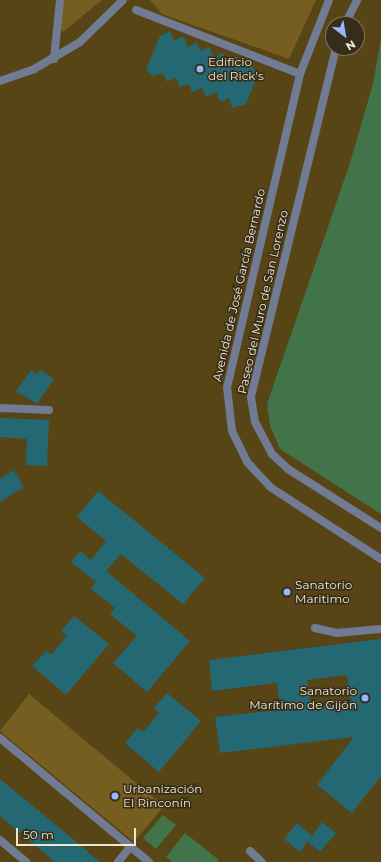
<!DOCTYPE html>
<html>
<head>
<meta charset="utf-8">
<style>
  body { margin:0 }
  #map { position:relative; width:381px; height:862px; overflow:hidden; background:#574515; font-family:Montserrat,sans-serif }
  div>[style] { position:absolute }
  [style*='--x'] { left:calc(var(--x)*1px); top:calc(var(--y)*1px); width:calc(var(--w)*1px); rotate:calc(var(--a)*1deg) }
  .green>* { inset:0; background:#765e21 }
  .water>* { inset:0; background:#427449 }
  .building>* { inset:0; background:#236872 }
  .lane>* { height:8px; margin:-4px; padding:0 4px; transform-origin:4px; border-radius:4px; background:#717b93 }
  .street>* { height:8px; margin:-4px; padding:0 4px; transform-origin:4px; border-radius:4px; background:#717b93 }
  .dots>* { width:11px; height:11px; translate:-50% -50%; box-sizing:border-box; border:2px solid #352c19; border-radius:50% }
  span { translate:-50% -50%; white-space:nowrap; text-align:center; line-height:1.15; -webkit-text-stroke:3px #352c19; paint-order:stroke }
  .poi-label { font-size:12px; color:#f0e6cd }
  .left { translate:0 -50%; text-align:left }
  .right { translate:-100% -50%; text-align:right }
  .street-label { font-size:12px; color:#f0e6cd }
  .north { position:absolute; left:325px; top:16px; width:40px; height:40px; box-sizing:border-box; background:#352c19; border:1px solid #807661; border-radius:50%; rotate:149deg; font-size:11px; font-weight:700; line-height:16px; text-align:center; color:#f0e6cd }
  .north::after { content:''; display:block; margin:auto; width:14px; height:18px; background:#99b5fd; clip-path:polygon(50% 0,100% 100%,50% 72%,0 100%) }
  .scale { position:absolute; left:16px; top:828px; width:120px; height:18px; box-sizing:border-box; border:2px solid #f0e6cd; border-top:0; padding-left:5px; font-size:12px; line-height:14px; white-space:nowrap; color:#f0e6cd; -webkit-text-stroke:3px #352c19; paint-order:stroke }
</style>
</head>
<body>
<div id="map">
  <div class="green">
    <i style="clip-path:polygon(63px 0,102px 0,63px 32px,60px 29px)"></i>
    <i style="clip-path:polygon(150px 0,316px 0,289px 59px,162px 14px)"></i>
    <i style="clip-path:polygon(29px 694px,164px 806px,134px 842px,0 731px)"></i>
  </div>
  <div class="water">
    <i style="clip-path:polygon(381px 39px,381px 514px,280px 449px,270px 426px,267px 404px,350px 163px,373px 84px)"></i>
    <i style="clip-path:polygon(163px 815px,176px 825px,156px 849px,143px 838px)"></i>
    <i style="clip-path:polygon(185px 833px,219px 860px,217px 862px,172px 862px,166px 857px)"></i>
  </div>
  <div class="building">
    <i style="clip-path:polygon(170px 31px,174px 41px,183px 36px,188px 47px,196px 42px,201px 51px,209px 47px,214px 57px,223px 53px,226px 61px,236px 57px,239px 67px,249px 62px,258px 74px,246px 104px,232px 108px,229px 98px,220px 102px,216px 92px,206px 97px,202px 88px,192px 92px,189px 84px,180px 87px,176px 77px,167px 82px,163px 73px,153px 76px,146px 70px,160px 36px)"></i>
    <i style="clip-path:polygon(31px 370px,37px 374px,40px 370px,54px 379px,37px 404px,16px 391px)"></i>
    <i style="clip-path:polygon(0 418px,49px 420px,47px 466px,26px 465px,27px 439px,0 437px)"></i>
    <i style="clip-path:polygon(14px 470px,24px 487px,0 502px,0 479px)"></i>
    <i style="clip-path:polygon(98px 491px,205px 578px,183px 604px,121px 554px,106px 571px,190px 641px,147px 692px,113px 663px,137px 636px,110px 614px,115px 608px,91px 589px,96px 582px,71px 562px,80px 551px,91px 560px,106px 541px,77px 517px)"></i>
    <i style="clip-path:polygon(74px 616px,109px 644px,66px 695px,32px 666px,46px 651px,51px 655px,67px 636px,61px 631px)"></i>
    <i style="clip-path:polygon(evenodd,381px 639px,381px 776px,352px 813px,317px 785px,354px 737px,220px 753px,215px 717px,280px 710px,277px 683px,212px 691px,209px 660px,381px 639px,347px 675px,350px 701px,311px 706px,307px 680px,347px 675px)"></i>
    <i style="clip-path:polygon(167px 693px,201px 721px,159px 772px,125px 743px,138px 728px,143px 732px,159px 713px,154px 708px)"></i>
    <i style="clip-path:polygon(0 779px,56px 825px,100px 862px,55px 862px,0 816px)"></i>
    <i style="clip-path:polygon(322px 822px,336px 833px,320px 852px,308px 842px)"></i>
    <i style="clip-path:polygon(297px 823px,312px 836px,300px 852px,284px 839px)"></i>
  </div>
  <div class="lane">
    <i style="--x:315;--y:628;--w:22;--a:13"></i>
    <i style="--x:336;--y:633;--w:45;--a:-5.1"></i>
    <i style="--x:250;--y:851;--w:16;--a:43"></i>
  </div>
  <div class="street">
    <i style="--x:329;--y:0;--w:79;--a:111.4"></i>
    <i style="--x:300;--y:74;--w:321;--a:103.1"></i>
    <i style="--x:227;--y:387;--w:44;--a:83.5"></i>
    <i style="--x:232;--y:431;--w:34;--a:64"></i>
    <i style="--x:247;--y:462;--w:34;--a:47"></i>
    <i style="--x:270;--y:487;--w:132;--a:33"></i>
    <i style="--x:136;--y:10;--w:176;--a:21.3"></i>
    <i style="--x:345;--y:24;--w:27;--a:-63"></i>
    <i style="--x:336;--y:48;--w:359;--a:103.7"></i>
    <i style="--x:251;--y:397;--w:25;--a:81"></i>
    <i style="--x:255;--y:422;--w:36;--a:62"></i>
    <i style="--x:272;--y:454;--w:22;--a:43"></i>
    <i style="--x:288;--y:469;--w:110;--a:32.4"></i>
    <i style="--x:54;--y:59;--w:59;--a:-84.2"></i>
    <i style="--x:0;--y:81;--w:36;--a:-19"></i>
    <i style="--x:34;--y:69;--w:53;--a:-30.4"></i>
    <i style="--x:80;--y:42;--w:60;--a:-44.3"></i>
    <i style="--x:0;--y:408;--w:49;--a:2.3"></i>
    <i style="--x:0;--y:738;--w:194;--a:39.8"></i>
    <i style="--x:0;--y:840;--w:34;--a:40"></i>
    <i style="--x:118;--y:862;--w:19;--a:-51"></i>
  </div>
  <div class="dots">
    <i style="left:200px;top:69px;background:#99b5fd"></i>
    <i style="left:287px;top:592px;background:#99b5fd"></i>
    <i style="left:365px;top:698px;background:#99b5fd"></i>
    <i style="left:115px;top:796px;background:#99b5fd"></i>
  </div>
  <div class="poi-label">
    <span class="left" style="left:208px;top:69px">Edificio<br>del Rick's</span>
    <span class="left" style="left:295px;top:592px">Sanatorio<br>Maritimo</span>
    <span class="right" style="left:357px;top:698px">Sanatorio<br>Marítimo de Gijón</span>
    <span class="left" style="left:123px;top:796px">Urbanización<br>El Rinconín</span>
  </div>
  <div class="street-label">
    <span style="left:239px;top:285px;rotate:-77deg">Avenida de José García Bernardo</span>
    <span style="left:263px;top:302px;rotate:-77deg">Paseo del Muro de San Lorenzo</span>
  </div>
  <div class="north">N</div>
  <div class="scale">50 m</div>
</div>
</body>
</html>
